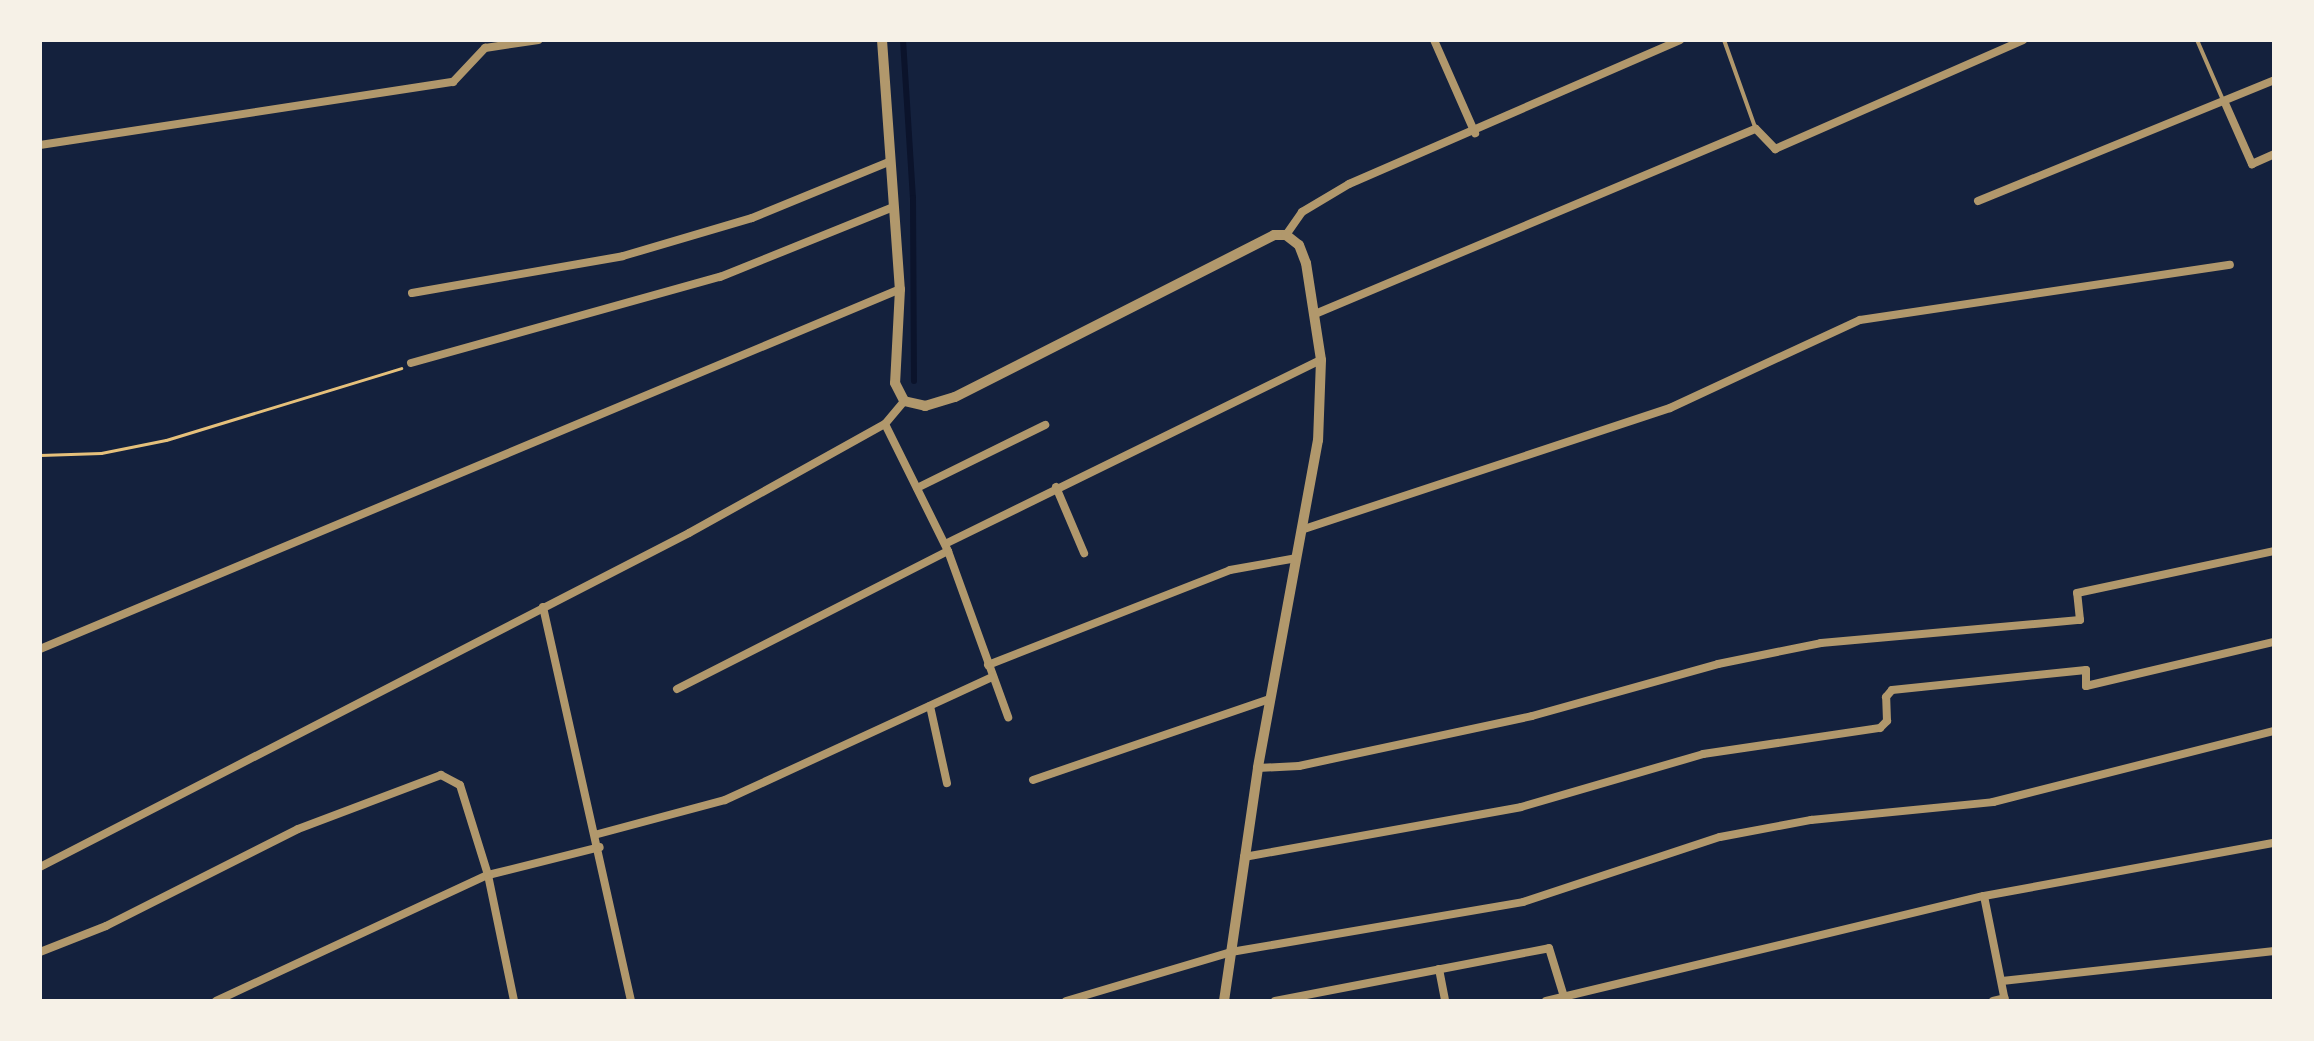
<!DOCTYPE html>
<html>
<head>
<meta charset="utf-8">
<style>
  body { margin:0 }
  #map { position:relative; width:2314px; height:1041px; overflow:hidden; background:#14213d; font-family:"DM Sans",sans-serif }
  div>[style] { position:absolute }
  [style*='--x'] { left:calc(var(--x)*1px); top:calc(var(--y)*1px); width:calc(var(--w)*1px); rotate:calc(var(--a)*1deg) }
  .stream>* { height:6px; margin:-3px; padding:0 3px; transform-origin:3px; border-radius:3px; background:#0b132b }
  .path>* { height:3px; margin:-1.5px; padding:0 1.5px; transform-origin:1.5px; border-radius:1.5px; background:#e5c07b }
  .service>* { height:4px; margin:-2px; padding:0 2px; transform-origin:2px; border-radius:2px; background:#b1986c }
  .minor>* { height:8px; margin:-4px; padding:0 4px; transform-origin:4px; border-radius:4px; background:#b1986c }
  .tertiary>* { height:10px; margin:-5px; padding:0 5px; transform-origin:5px; border-radius:5px; background:#b1986c }
  span { translate:-50% -50%; white-space:nowrap; text-align:center; line-height:1.15; -webkit-text-stroke:6px #f6f1e7; paint-order:stroke }
  .frame { position:absolute; inset:0; border:42px solid #f6f1e7; pointer-events:none }
</style>
</head>
<body>
<div id="map">
  <div class="stream">
    <i style="--x:903;--y:40;--w:158;--a:86.4"></i>
    <i style="--x:913;--y:198;--w:183;--a:89.7"></i>
  </div>
  <div class="path">
    <i style="--x:40;--y:455;--w:61;--a:-1.9"></i>
    <i style="--x:101;--y:453;--w:66;--a:-11.3"></i>
    <i style="--x:166;--y:440;--w:246;--a:-17"></i>
  </div>
  <div class="service">
    <i style="--x:1724;--y:40;--w:92;--a:70.4"></i>
    <i style="--x:2197;--y:40;--w:65;--a:66.6"></i>
  </div>
  <div class="minor">
    <i style="--x:1434;--y:40;--w:102;--a:66.2"></i>
    <i style="--x:2225;--y:103;--w:67;--a:66.1"></i>
    <i style="--x:2252;--y:164;--w:24;--a:-24"></i>
    <i style="--x:40;--y:145;--w:418;--a:-8.7"></i>
    <i style="--x:453;--y:82;--w:47;--a:-46.7"></i>
    <i style="--x:485;--y:48;--w:54;--a:-8.6"></i>
    <i style="--x:1978;--y:201;--w:320;--a:-22.2"></i>
    <i style="--x:1286;--y:235;--w:28;--a:-55"></i>
    <i style="--x:1302;--y:212;--w:55;--a:-30.8"></i>
    <i style="--x:1349;--y:184;--w:361;--a:-23.5"></i>
    <i style="--x:412;--y:293;--w:214;--a:-9.9"></i>
    <i style="--x:623;--y:256;--w:134;--a:-16.4"></i>
    <i style="--x:752;--y:218;--w:150;--a:-22.3"></i>
    <i style="--x:1315;--y:314;--w:478;--a:-22.8"></i>
    <i style="--x:1756;--y:129;--w:28;--a:46"></i>
    <i style="--x:1775;--y:149;--w:271;--a:-23.7"></i>
    <i style="--x:411;--y:363;--w:321;--a:-15.6"></i>
    <i style="--x:720;--y:277;--w:187;--a:-22"></i>
    <i style="--x:885;--y:424;--w:142;--a:63.6"></i>
    <i style="--x:948;--y:551;--w:177;--a:70.1"></i>
    <i style="--x:1056;--y:487;--w:72;--a:67"></i>
    <i style="--x:917;--y:488;--w:143;--a:-26.2"></i>
    <i style="--x:1301;--y:530;--w:389;--a:-18.3"></i>
    <i style="--x:1670;--y:408;--w:209;--a:-24.9"></i>
    <i style="--x:1860;--y:320;--w:374;--a:-8.5"></i>
    <i style="--x:945;--y:544;--w:419;--a:-26.1"></i>
    <i style="--x:543;--y:607;--w:404;--a:77.4"></i>
    <i style="--x:40;--y:649;--w:932;--a:-22.71"></i>
    <i style="--x:988;--y:665;--w:260;--a:-21.4"></i>
    <i style="--x:1230;--y:570;--w:68;--a:-10.2"></i>
    <i style="--x:677;--y:689;--w:304;--a:-27"></i>
    <i style="--x:930;--y:706;--w:79;--a:77.6"></i>
    <i style="--x:1258;--y:768;--w:41;--a:-2.8"></i>
    <i style="--x:1299;--y:766;--w:238;--a:-12.1"></i>
    <i style="--x:1532;--y:716;--w:193;--a:-15.6"></i>
    <i style="--x:1718;--y:664;--w:105;--a:-11.5"></i>
    <i style="--x:1821;--y:643;--w:260;--a:-5.1"></i>
    <i style="--x:2080;--y:620;--w:27;--a:-96"></i>
    <i style="--x:2077;--y:593;--w:201;--a:-12"></i>
    <i style="--x:1033;--y:780;--w:250;--a:-18.9"></i>
    <i style="--x:598;--y:834;--w:131;--a:-15"></i>
    <i style="--x:725;--y:800;--w:295;--a:-24.7"></i>
    <i style="--x:1244;--y:857;--w:281;--a:-10.2"></i>
    <i style="--x:1521;--y:807;--w:190;--a:-16.2"></i>
    <i style="--x:1703;--y:754;--w:179;--a:-8.4"></i>
    <i style="--x:1880;--y:728;--w:10;--a:-45"></i>
    <i style="--x:1887;--y:721;--w:24;--a:-92"></i>
    <i style="--x:1886;--y:697;--w:9;--a:-49"></i>
    <i style="--x:1892;--y:690;--w:195;--a:-5.9"></i>
    <i style="--x:2086;--y:670;--w:16;--a:90"></i>
    <i style="--x:2086;--y:686;--w:193;--a:-13.2"></i>
    <i style="--x:40;--y:867;--w:730;--a:-27.23"></i>
    <i style="--x:689;--y:533;--w:224;--a:-29.1"></i>
    <i style="--x:885;--y:424;--w:30;--a:-50"></i>
    <i style="--x:1984;--y:896;--w:107;--a:78.7"></i>
    <i style="--x:40;--y:952;--w:71;--a:-21.5"></i>
    <i style="--x:106;--y:926;--w:215;--a:-26.8"></i>
    <i style="--x:298;--y:829;--w:153;--a:-20.7"></i>
    <i style="--x:441;--y:775;--w:21;--a:28"></i>
    <i style="--x:460;--y:785;--w:94;--a:72.7"></i>
    <i style="--x:488;--y:875;--w:129;--a:78.3"></i>
    <i style="--x:1439;--y:969;--w:33;--a:79"></i>
    <i style="--x:2002;--y:981;--w:274;--a:-6.3"></i>
    <i style="--x:216;--y:1001;--w:300;--a:-24.9"></i>
    <i style="--x:488;--y:875;--w:115;--a:-14"></i>
    <i style="--x:1066;--y:1001;--w:172;--a:-16.5"></i>
    <i style="--x:1231;--y:952;--w:296;--a:-9.7"></i>
    <i style="--x:1523;--y:902;--w:207;--a:-18.3"></i>
    <i style="--x:1720;--y:837;--w:93;--a:-10.6"></i>
    <i style="--x:1811;--y:820;--w:183;--a:-5.6"></i>
    <i style="--x:1993;--y:802;--w:290;--a:-14.2"></i>
    <i style="--x:1275;--y:1001;--w:279;--a:-10.9"></i>
    <i style="--x:1549;--y:948;--w:54;--a:72.9"></i>
    <i style="--x:1546;--y:1001;--w:450;--a:-13.5"></i>
    <i style="--x:1984;--y:896;--w:295;--a:-10.4"></i>
    <i style="--x:1993;--y:1001;--w:12;--a:-14"></i>
  </div>
  <div class="tertiary">
    <i style="--x:882;--y:40;--w:250;--a:85.9"></i>
    <i style="--x:900;--y:289;--w:94;--a:93"></i>
    <i style="--x:895;--y:383;--w:20;--a:63"></i>
    <i style="--x:904;--y:401;--w:22;--a:13"></i>
    <i style="--x:925;--y:406;--w:31;--a:-17"></i>
    <i style="--x:955;--y:397;--w:358;--a:-26.9"></i>
    <i style="--x:1274;--y:235;--w:12;--a:0"></i>
    <i style="--x:1286;--y:235;--w:16;--a:38"></i>
    <i style="--x:1299;--y:245;--w:19;--a:69"></i>
    <i style="--x:1306;--y:263;--w:98;--a:81.2"></i>
    <i style="--x:1321;--y:360;--w:80;--a:92.1"></i>
    <i style="--x:1318;--y:440;--w:333;--a:100.4"></i>
    <i style="--x:1258;--y:768;--w:235;--a:98.3"></i>
  </div>
  <div class="frame"></div>
</div>
</body>
</html>
